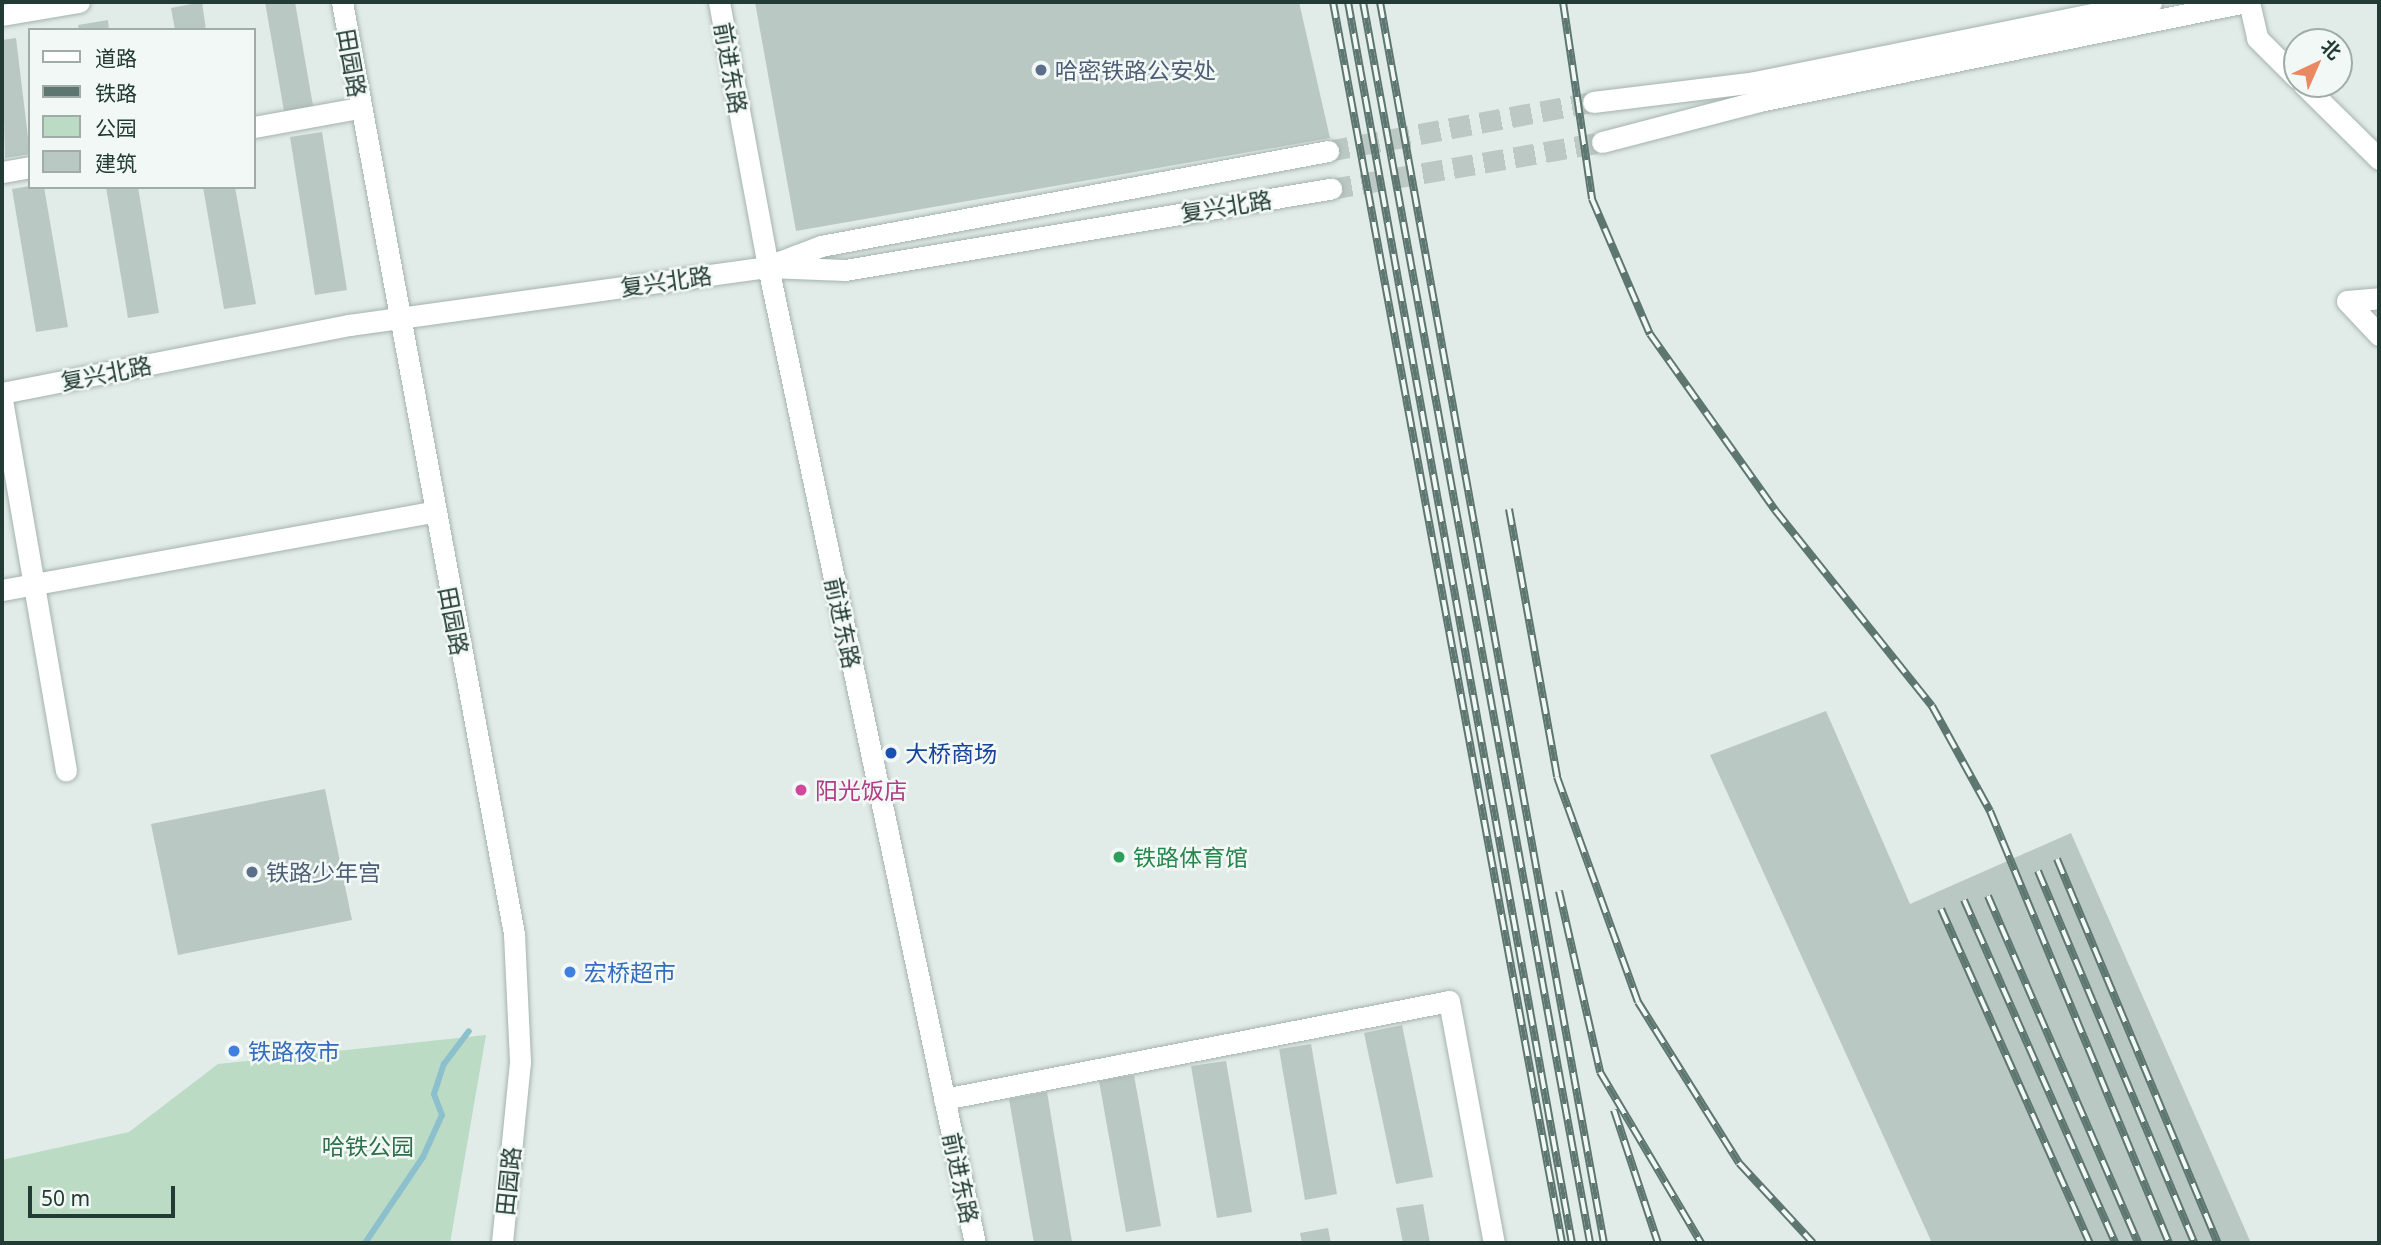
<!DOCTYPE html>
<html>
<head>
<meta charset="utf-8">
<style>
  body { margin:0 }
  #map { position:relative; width:2381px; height:1245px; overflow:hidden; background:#e1ebe7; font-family:"Noto Sans","Noto Sans SC",sans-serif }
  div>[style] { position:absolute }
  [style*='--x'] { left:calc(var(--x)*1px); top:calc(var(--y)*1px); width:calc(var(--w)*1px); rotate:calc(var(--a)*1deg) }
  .green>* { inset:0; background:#bbdbc5 }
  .stream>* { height:6px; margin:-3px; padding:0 3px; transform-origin:3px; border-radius:3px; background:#8cc0cd }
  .building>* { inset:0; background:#bac8c3 }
  .tertiary-tunnel>* { height:21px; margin-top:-10.5px; transform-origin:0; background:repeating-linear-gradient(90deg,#bbc8c3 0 21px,transparent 0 31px) }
  .roads { filter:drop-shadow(0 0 2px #a4b3ae) drop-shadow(0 0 2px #a4b3ae) }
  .minor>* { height:21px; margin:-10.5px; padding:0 10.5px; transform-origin:10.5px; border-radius:10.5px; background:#fff }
  .tertiary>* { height:21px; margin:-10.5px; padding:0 10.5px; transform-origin:10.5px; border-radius:10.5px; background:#fff }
  .secondary>* { height:21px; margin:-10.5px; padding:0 10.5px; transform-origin:10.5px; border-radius:10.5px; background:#fff }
  .rail>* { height:8px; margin-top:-4px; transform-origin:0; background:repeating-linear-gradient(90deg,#f2f8f5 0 16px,#5d7670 0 32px); box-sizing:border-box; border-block:2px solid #5d7670 }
  .dots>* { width:19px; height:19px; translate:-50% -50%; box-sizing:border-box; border:4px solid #f2f8f5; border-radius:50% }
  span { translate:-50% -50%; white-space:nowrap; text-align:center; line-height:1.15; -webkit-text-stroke:5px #f2f8f5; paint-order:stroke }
  .street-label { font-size:23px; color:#233b35 }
  .service-label { font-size:23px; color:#4e5e75 }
  .left { translate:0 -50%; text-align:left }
  .transit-label { font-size:23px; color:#164399 }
  .hotel-label { font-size:23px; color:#b23c85 }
  .leisure-label { font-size:23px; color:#27864d }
  .shop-label { font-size:23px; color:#366cbe }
  .park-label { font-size:23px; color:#2f6f4b }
  .frame { position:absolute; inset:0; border:4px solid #233b35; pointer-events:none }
  .legend { position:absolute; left:28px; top:28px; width:228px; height:161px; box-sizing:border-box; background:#f2f8f5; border:2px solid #9faca8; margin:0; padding:9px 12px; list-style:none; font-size:21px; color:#233b35 }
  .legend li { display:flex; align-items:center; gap:14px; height:35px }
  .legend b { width:35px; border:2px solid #9faca8 }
  .north { position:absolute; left:2283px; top:28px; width:70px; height:70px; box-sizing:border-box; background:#f2f8f5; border:2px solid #9faca8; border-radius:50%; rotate:44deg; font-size:19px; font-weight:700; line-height:28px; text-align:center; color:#233b35 }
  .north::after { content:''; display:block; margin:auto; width:24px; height:32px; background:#e98861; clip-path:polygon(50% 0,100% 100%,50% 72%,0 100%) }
  .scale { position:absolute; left:28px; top:1186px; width:147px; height:32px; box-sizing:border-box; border:4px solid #233b35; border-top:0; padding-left:9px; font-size:21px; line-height:24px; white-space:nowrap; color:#233b35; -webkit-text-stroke:5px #f2f8f5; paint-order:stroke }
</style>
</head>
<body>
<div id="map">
  <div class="green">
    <i style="clip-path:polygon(486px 1035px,450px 1243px,2px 1243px,2px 1160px,129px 1132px,218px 1064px)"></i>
  </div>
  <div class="stream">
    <i style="--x:365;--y:1243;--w:104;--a:-56"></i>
    <i style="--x:423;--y:1157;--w:46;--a:-65.7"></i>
    <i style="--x:442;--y:1115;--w:22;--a:-111"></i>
    <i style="--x:434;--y:1094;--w:32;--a:-72"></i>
    <i style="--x:444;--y:1064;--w:41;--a:-52.9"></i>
  </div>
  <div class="building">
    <i style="clip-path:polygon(202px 2px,206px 30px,175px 30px,171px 8px)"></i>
    <i style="clip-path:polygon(265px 2px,295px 2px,313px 106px,284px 111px)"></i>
    <i style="clip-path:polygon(755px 2px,1299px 2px,1330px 138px,796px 231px)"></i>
    <i style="clip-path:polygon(108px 20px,109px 30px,79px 30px,78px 25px)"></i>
    <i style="clip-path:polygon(16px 38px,30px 154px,5px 158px,2px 40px)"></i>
    <i style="clip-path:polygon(322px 132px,347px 290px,315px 295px,290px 137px)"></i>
    <i style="clip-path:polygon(30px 186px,44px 187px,68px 327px,36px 332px,12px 189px)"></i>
    <i style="clip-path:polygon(106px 187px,138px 187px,159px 313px,128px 318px)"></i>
    <i style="clip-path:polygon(203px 187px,235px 187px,256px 304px,224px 309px)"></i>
    <i style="clip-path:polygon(1826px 711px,1910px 904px,2071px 833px,2251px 1243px,1932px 1243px,1710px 755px)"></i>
    <i style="clip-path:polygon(325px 789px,352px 920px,178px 955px,151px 824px)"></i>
    <i style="clip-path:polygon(1402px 1025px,1433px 1177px,1396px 1184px,1364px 1033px)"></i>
    <i style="clip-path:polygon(1311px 1044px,1337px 1194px,1305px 1200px,1279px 1049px)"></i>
    <i style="clip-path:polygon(1226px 1061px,1252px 1212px,1217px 1218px,1191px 1066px)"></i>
    <i style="clip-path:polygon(1134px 1075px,1161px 1226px,1126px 1232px,1099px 1081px)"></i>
    <i style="clip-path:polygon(1047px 1092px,1072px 1242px,1062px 1243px,1034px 1243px,1009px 1099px)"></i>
    <i style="clip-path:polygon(1423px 1204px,1430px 1243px,1403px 1243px,1396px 1208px)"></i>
    <i style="clip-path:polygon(1328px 1228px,1331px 1243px,1302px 1243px,1300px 1233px)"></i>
  </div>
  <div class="tertiary-tunnel">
    <i style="--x:1328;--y:151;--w:269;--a:-10.5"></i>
    <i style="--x:1331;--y:189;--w:275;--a:-9.8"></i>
  </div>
  <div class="roads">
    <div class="minor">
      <i style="--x:342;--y:2;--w:948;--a:79.54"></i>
      <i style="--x:514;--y:934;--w:128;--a:87.3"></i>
      <i style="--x:520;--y:1062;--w:182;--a:95.7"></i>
      <i style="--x:2249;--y:2;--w:37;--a:77"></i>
      <i style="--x:2257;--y:38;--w:57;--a:45"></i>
      <i style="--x:2;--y:15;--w:78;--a:-9.6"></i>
      <i style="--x:2303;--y:84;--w:107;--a:44.6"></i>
      <i style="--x:254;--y:127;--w:107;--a:-10.3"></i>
      <i style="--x:2;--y:172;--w:28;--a:-10"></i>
      <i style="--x:2347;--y:301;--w:47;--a:46.7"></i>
      <i style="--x:2347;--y:301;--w:32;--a:-5"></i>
      <i style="--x:2;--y:400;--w:376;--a:80.2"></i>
      <i style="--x:2;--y:590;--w:438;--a:-10.3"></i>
      <i style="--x:944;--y:1099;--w:514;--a:-10.98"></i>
      <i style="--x:1449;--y:1001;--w:246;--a:79.5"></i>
    </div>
    <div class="tertiary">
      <i style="--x:1593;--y:102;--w:163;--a:-7"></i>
      <i style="--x:1755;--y:82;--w:404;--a:-11.4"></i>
      <i style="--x:1602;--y:142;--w:162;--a:-14.6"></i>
      <i style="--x:1759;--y:101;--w:497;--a:-11.5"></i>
      <i style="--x:776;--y:263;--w:48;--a:-20.7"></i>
      <i style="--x:821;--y:246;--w:516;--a:-10.61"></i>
      <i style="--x:2;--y:393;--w:354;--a:-11.1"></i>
      <i style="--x:349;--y:325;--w:423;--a:-7.9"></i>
      <i style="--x:768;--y:267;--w:77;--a:2.2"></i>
      <i style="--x:845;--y:270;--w:493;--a:-9.5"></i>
    </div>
    <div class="secondary">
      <i style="--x:719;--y:2;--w:269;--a:79.5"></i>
      <i style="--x:768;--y:267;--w:998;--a:78.03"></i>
    </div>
  </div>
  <div class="rail">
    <i style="--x:1333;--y:2;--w:1262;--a:79.54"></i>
    <i style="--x:1348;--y:2;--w:1261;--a:79.77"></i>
    <i style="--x:1363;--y:2;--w:1262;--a:79.63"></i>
    <i style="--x:1380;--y:2;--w:1261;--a:79.77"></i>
    <i style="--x:1563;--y:2;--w:199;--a:81.6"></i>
    <i style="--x:1592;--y:199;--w:147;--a:66.8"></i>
    <i style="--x:1650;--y:334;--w:216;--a:54.6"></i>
    <i style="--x:1775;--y:510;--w:251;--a:51.3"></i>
    <i style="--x:1932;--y:706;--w:120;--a:61.1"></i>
    <i style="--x:1990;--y:811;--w:468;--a:67.5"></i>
    <i style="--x:1509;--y:509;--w:272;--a:79.8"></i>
    <i style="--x:1557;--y:777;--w:239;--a:70.2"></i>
    <i style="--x:1638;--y:1002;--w:190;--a:57.9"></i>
    <i style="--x:1739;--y:1163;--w:109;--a:47.2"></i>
    <i style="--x:2057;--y:859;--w:416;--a:67.3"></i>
    <i style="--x:2038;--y:871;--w:403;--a:67.2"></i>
    <i style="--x:1559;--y:891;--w:186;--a:77.2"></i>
    <i style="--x:1600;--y:1072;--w:199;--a:59.4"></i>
    <i style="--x:1988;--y:896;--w:378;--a:66.6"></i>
    <i style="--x:1964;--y:900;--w:375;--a:66.2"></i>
    <i style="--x:1941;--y:909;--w:366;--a:66"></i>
    <i style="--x:1614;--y:1110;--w:140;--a:71.7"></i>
  </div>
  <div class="dots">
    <i style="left:1041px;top:70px;background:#5c6f8a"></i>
    <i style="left:891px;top:753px;background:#1a4fb4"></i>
    <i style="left:801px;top:790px;background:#d1479c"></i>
    <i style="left:1119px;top:857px;background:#2e9e5b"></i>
    <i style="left:252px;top:872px;background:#5c6f8a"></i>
    <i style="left:570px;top:972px;background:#3f7fe0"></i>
    <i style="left:234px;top:1051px;background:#3f7fe0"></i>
  </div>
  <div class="street-label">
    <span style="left:352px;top:63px;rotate:80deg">田园路</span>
    <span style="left:731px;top:68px;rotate:80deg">前进东路</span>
    <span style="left:1226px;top:206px;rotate:-9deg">复兴北路</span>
    <span style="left:666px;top:281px;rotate:-8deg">复兴北路</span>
    <span style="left:106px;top:373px;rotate:-11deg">复兴北路</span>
    <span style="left:454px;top:621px;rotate:79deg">田园路</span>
    <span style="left:843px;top:623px;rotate:78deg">前进东路</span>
    <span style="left:961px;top:1178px;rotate:78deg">前进东路</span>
    <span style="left:508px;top:1181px;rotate:-84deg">田园路</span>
  </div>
  <div class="service-label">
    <span class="left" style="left:1055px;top:70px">哈密铁路公安处</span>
    <span class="left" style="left:266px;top:872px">铁路少年宫</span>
  </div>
  <div class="transit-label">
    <span class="left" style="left:905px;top:753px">大桥商场</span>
  </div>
  <div class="hotel-label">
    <span class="left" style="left:815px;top:790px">阳光饭店</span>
  </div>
  <div class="leisure-label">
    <span class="left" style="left:1133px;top:857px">铁路体育馆</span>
  </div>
  <div class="shop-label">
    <span class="left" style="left:584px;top:972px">宏桥超市</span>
    <span class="left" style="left:248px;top:1051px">铁路夜市</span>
  </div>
  <div class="park-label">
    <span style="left:368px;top:1146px">哈铁公园</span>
  </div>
  <div class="frame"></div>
  <ul class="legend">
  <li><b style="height:9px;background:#fff"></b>道路</li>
  <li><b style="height:9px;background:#5d7670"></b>铁路</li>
  <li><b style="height:19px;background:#bbdbc5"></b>公园</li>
  <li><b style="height:19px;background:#bac8c3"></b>建筑</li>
  </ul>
  <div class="north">北</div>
  <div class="scale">50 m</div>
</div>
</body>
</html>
